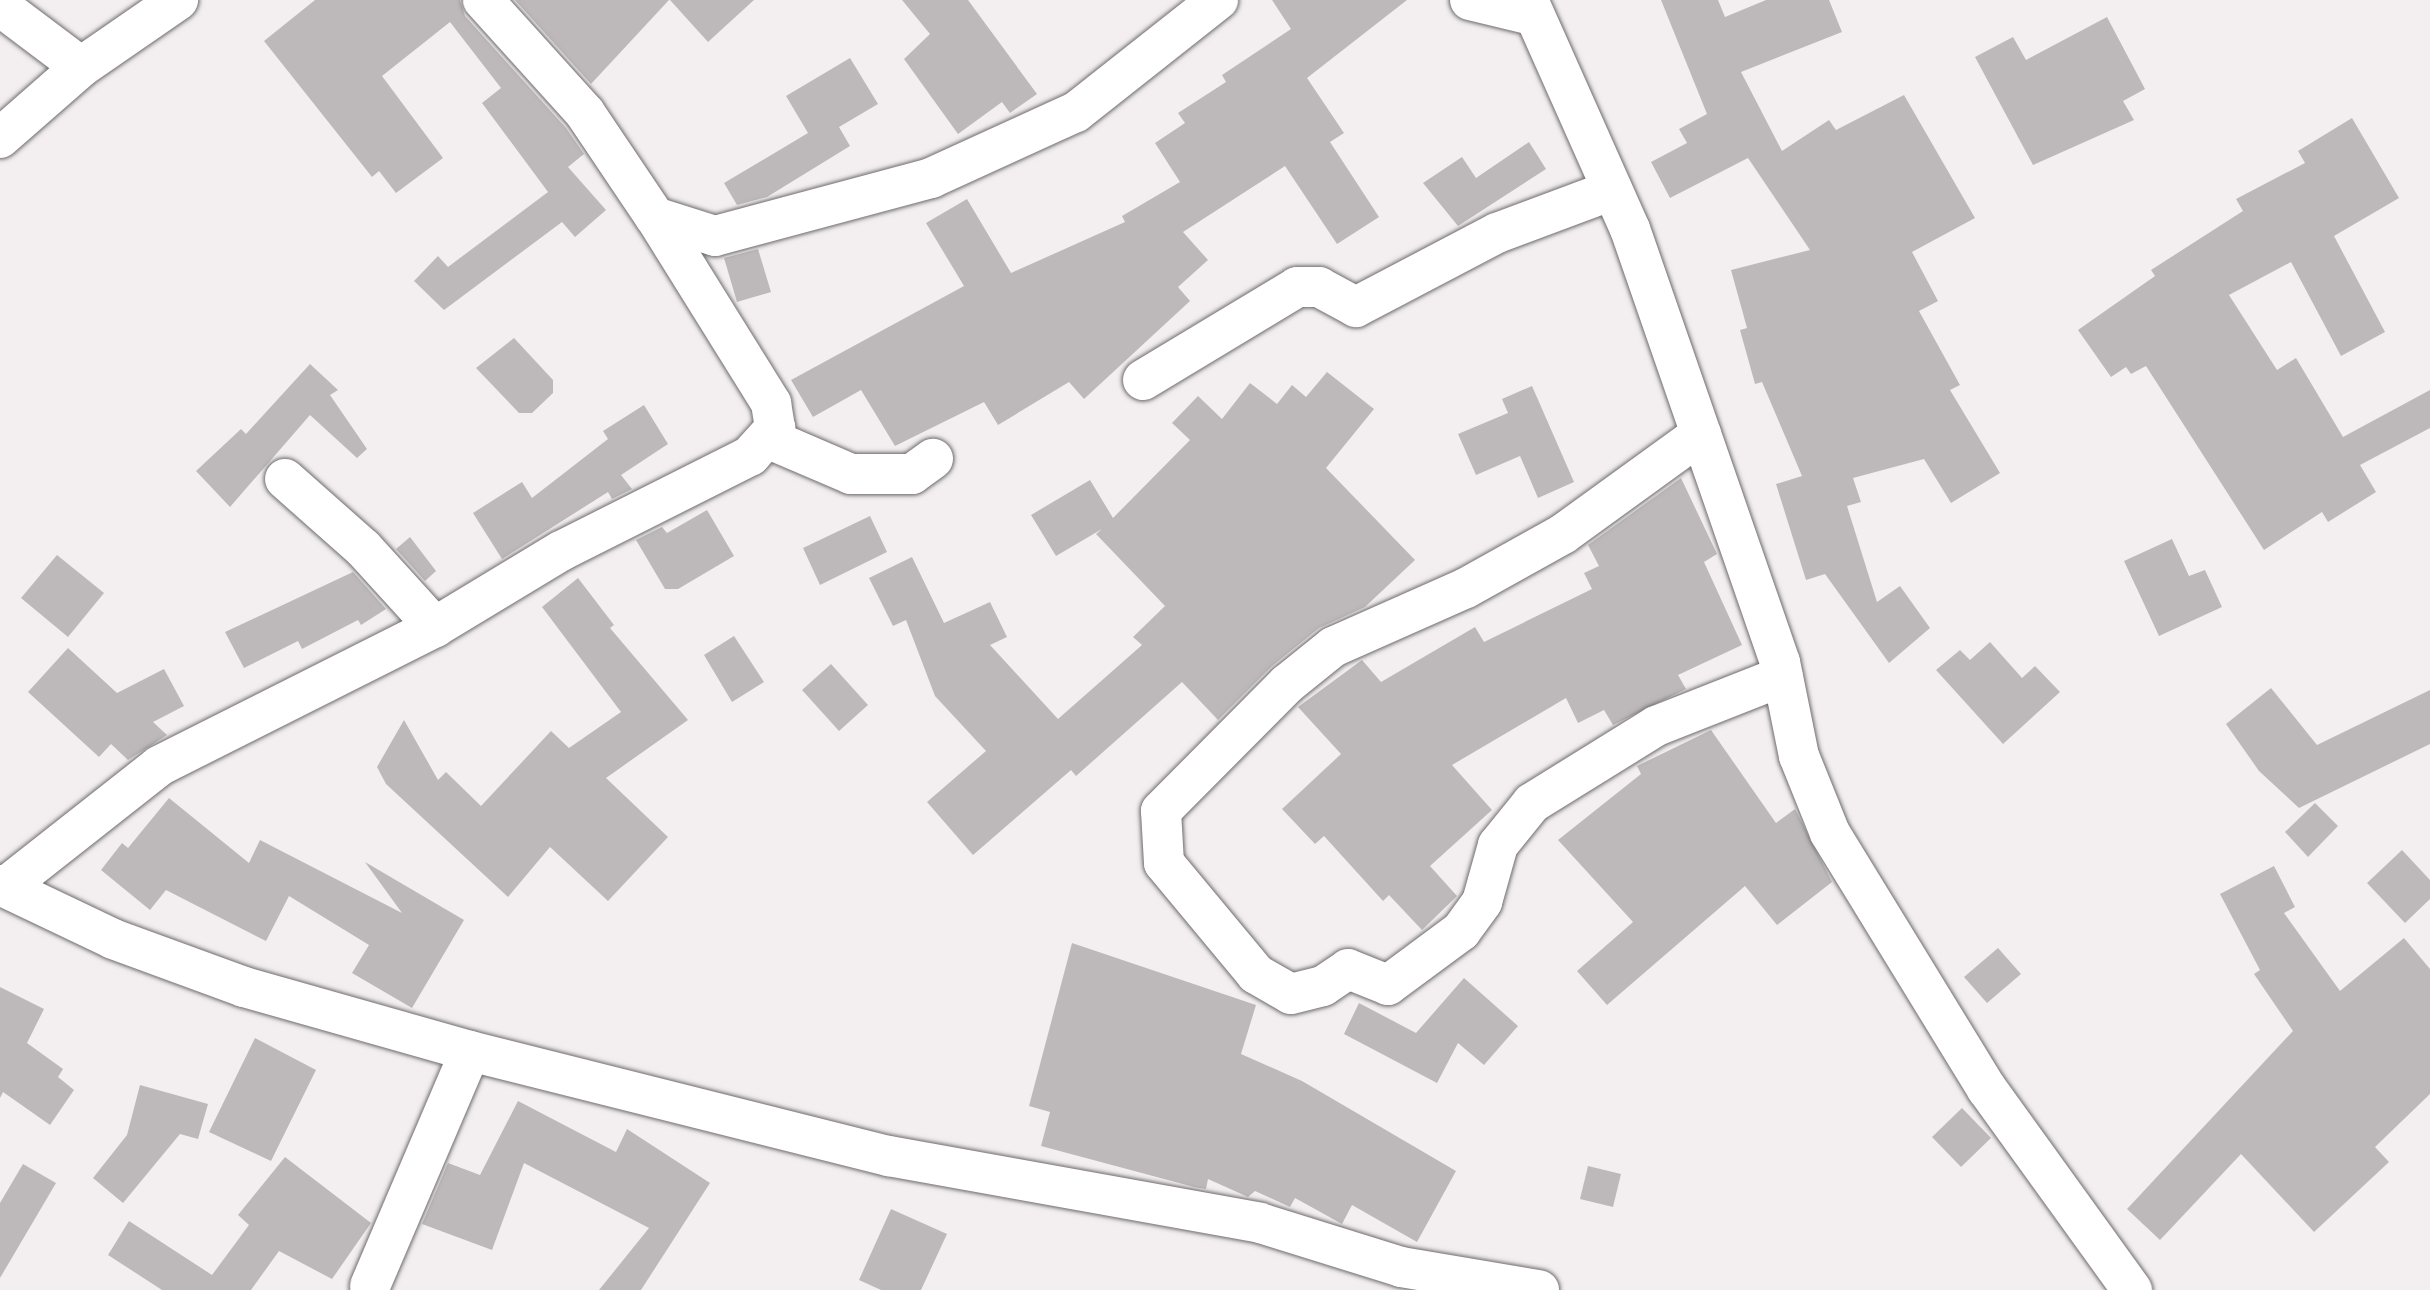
<!DOCTYPE html>
<html>
<head>
<meta charset="utf-8">
<style>
  body { margin:0 }
  #map { position:relative; width:2430px; height:1290px; overflow:hidden; background:#f3eff1; font-family:"Libre Baskerville",serif }
  div>[style] { position:absolute }
  [style*='--x'] { left:calc(var(--x)*1px); top:calc(var(--y)*1px); width:calc(var(--w)*1px); rotate:calc(var(--a)*1deg) }
  .building>* { inset:0; background:#bdb9bb }
  .roads { filter:drop-shadow(0 0 2px #6f6b6c) drop-shadow(0 0 2px #6f6b6c) }
  .minor>* { height:40px; margin:-20px; padding:0 20px; transform-origin:20px; border-radius:20px; background:#fff }
  span { translate:-50% -50%; white-space:nowrap; text-align:center; line-height:1.15; -webkit-text-stroke:8px #fff; paint-order:stroke }
</style>
</head>
<body>
<div id="map">
  <div class="building">
    <i style="clip-path:polygon(315px 0,460px 0,465px 16px,566px 128px,584px 154px,568px 167px,606px 210px,575px 237px,562px 222px,444px 310px,414px 281px,438px 256px,448px 267px,548px 192px,482px 103px,501px 88px,450px 22px,382px 76px,443px 158px,396px 193px,379px 171px,372px 177px,264px 41px)"></i>
    <i style="clip-path:polygon(515px 0,669px 0,591px 84px)"></i>
    <i style="clip-path:polygon(670px 0,754px 0,708px 42px)"></i>
    <i style="clip-path:polygon(902px 0,968px 0,1037px 94px,1010px 113px,1002px 102px,958px 134px,904px 59px,930px 34px)"></i>
    <i style="clip-path:polygon(1272px 0,1407px 0,1307px 78px,1344px 133px,1330px 142px,1379px 217px,1337px 244px,1285px 166px,1183px 232px,1208px 260px,1178px 287px,1190px 301px,1084px 399px,1069px 382px,998px 425px,984px 402px,895px 446px,861px 390px,813px 417px,791px 380px,964px 286px,926px 223px,967px 199px,1011px 273px,1125px 222px,1122px 216px,1180px 182px,1155px 143px,1185px 123px,1178px 113px,1226px 82px,1222px 75px,1291px 29px)"></i>
    <i style="clip-path:polygon(1661px 0,1718px 0,1725px 17px,1766px 0,1829px 0,1842px 32px,1741px 72px,1782px 151px,1829px 120px,1836px 130px,1904px 95px,1975px 218px,1912px 252px,1938px 301px,1919px 311px,1960px 385px,1950px 390px,2000px 473px,1951px 503px,1924px 459px,1853px 478px,1861px 502px,1847px 506px,1877px 602px,1900px 586px,1930px 628px,1889px 663px,1825px 574px,1806px 580px,1776px 484px,1802px 476px,1762px 382px,1755px 384px,1740px 330px,1747px 328px,1731px 270px,1810px 250px,1748px 158px,1670px 198px,1651px 162px,1687px 143px,1679px 129px,1707px 114px)"></i>
    <i style="clip-path:polygon(2107px 17px,2145px 89px,2123px 101px,2134px 120px,2033px 165px,1975px 57px,2013px 37px,2026px 60px)"></i>
    <i style="clip-path:polygon(850px 58px,878px 104px,839px 127px,850px 146px,767px 197px,737px 205px,724px 183px,808px 133px,786px 96px)"></i>
    <i style="clip-path:polygon(2352px 118px,2399px 198px,2334px 236px,2385px 332px,2341px 356px,2291px 262px,2229px 295px,2277px 370px,2296px 358px,2343px 437px,2430px 390px,2430px 428px,2360px 465px,2376px 492px,2328px 522px,2322px 512px,2264px 550px,2146px 366px,2131px 374px,2126px 367px,2111px 377px,2078px 330px,2155px 276px,2151px 270px,2243px 211px,2236px 199px,2305px 163px,2298px 151px)"></i>
    <i style="clip-path:polygon(1529px 142px,1546px 169px,1458px 226px,1423px 183px,1462px 157px,1476px 178px)"></i>
    <i style="clip-path:polygon(758px 249px,771px 292px,737px 302px,724px 258px)"></i>
    <i style="clip-path:polygon(514px 338px,553px 380px,553px 393px,532px 413px,519px 413px,476px 368px)"></i>
    <i style="clip-path:polygon(310px 364px,338px 390px,330px 395px,367px 449px,357px 458px,310px 415px,230px 507px,196px 471px,241px 429px,246px 434px)"></i>
    <i style="clip-path:polygon(1327px 372px,1374px 409px,1326px 468px,1415px 560px,1365px 607px,1319px 628px,1272px 666px,1218px 720px,1182px 682px,1076px 776px,1071px 770px,973px 855px,927px 802px,986px 751px,935px 696px,906px 620px,893px 626px,869px 578px,912px 557px,944px 623px,990px 602px,1007px 637px,990px 645px,1058px 719px,1142px 645px,1133px 637px,1165px 606px,1096px 534px,1102px 529px,1056px 556px,1031px 515px,1090px 480px,1113px 518px,1190px 440px,1172px 423px,1198px 396px,1222px 419px,1250px 383px,1277px 404px,1292px 385px,1306px 397px)"></i>
    <i style="clip-path:polygon(1532px 386px,1574px 482px,1538px 498px,1520px 456px,1476px 475px,1458px 434px,1508px 413px,1502px 399px)"></i>
    <i style="clip-path:polygon(644px 405px,668px 444px,621px 475px,632px 489px,612px 499px,608px 492px,502px 559px,473px 513px,522px 482px,532px 498px,608px 439px,603px 431px)"></i>
    <i style="clip-path:polygon(1681px 478px,1717px 554px,1704px 562px,1742px 645px,1678px 675px,1686px 689px,1613px 725px,1604px 710px,1578px 723px,1566px 698px,1452px 765px,1492px 810px,1430px 866px,1457px 896px,1422px 930px,1389px 895px,1383px 901px,1324px 836px,1315px 844px,1282px 809px,1341px 754px,1298px 707px,1362px 660px,1381px 682px,1475px 627px,1484px 642px,1592px 589px,1584px 573px,1599px 566px,1588px 545px)"></i>
    <i style="clip-path:polygon(707px 510px,734px 556px,678px 589px,665px 589px,636px 540px,662px 527px,667px 533px)"></i>
    <i style="clip-path:polygon(870px 516px,887px 552px,820px 585px,803px 548px)"></i>
    <i style="clip-path:polygon(410px 537px,436px 571px,425px 581px,396px 549px)"></i>
    <i style="clip-path:polygon(2172px 539px,2189px 576px,2205px 570px,2222px 607px,2159px 636px,2124px 561px)"></i>
    <i style="clip-path:polygon(57px 555px,104px 593px,68px 637px,21px 598px)"></i>
    <i style="clip-path:polygon(353px 572px,386px 609px,361px 625px,358px 620px,302px 649px,298px 641px,244px 668px,225px 632px)"></i>
    <i style="clip-path:polygon(578px 578px,614px 625px,610px 628px,688px 720px,606px 778px,668px 837px,608px 901px,550px 847px,508px 897px,386px 784px,377px 767px,404px 720px,438px 780px,446px 772px,481px 806px,551px 731px,569px 748px,621px 712px,542px 607px)"></i>
    <i style="clip-path:polygon(734px 636px,764px 682px,732px 702px,704px 655px)"></i>
    <i style="clip-path:polygon(1990px 642px,2022px 678px,2035px 666px,2060px 692px,2003px 744px,1936px 670px,1960px 650px,1970px 660px)"></i>
    <i style="clip-path:polygon(68px 648px,117px 693px,164px 669px,184px 706px,153px 722px,167px 735px,128px 760px,111px 744px,99px 757px,28px 692px)"></i>
    <i style="clip-path:polygon(831px 664px,868px 705px,839px 731px,802px 690px)"></i>
    <i style="clip-path:polygon(2271px 688px,2317px 745px,2430px 690px,2430px 744px,2299px 808px,2259px 771px,2226px 724px)"></i>
    <i style="clip-path:polygon(1711px 730px,1776px 823px,1795px 809px,1832px 882px,1777px 925px,1745px 886px,1607px 1005px,1577px 971px,1633px 922px,1558px 840px,1641px 774px,1637px 766px)"></i>
    <i style="clip-path:polygon(169px 798px,249px 863px,260px 840px,402px 913px,365px 862px,464px 920px,412px 1008px,352px 973px,369px 945px,289px 896px,266px 941px,166px 890px,150px 910px,101px 870px,122px 843px,128px 848px)"></i>
    <i style="clip-path:polygon(2315px 803px,2338px 826px,2308px 857px,2285px 832px)"></i>
    <i style="clip-path:polygon(2402px 850px,2430px 880px,2430px 899px,2405px 923px,2367px 883px)"></i>
    <i style="clip-path:polygon(2274px 866px,2295px 907px,2284px 913px,2340px 991px,2404px 938px,2430px 969px,2430px 1094px,2375px 1147px,2389px 1162px,2314px 1232px,2241px 1154px,2160px 1240px,2127px 1209px,2293px 1031px,2254px 974px,2260px 970px,2220px 894px)"></i>
    <i style="clip-path:polygon(1072px 943px,1256px 1005px,1241px 1054px,1302px 1081px,1456px 1171px,1417px 1242px,1352px 1205px,1342px 1224px,1295px 1198px,1290px 1207px,1255px 1191px,1248px 1197px,1208px 1179px,1206px 1189px,1194px 1187px,1041px 1146px,1050px 1112px,1029px 1106px)"></i>
    <i style="clip-path:polygon(1998px 948px,2021px 974px,1987px 1003px,1964px 977px)"></i>
    <i style="clip-path:polygon(1464px 978px,1518px 1026px,1484px 1065px,1458px 1043px,1437px 1083px,1344px 1034px,1359px 1003px,1416px 1033px)"></i>
    <i style="clip-path:polygon(0 987px,44px 1009px,27px 1043px,63px 1069px,58px 1077px,74px 1090px,50px 1125px,3px 1092px,0 1098px)"></i>
    <i style="clip-path:polygon(255px 1038px,316px 1070px,271px 1161px,209px 1132px)"></i>
    <i style="clip-path:polygon(140px 1085px,208px 1104px,198px 1139px,180px 1134px,123px 1203px,93px 1178px,127px 1135px)"></i>
    <i style="clip-path:polygon(518px 1101px,616px 1152px,627px 1129px,710px 1183px,641px 1290px,599px 1290px,649px 1228px,524px 1163px,492px 1250px,422px 1224px,448px 1163px,480px 1175px)"></i>
    <i style="clip-path:polygon(1962px 1108px,1991px 1138px,1961px 1167px,1932px 1137px)"></i>
    <i style="clip-path:polygon(285px 1157px,371px 1223px,332px 1279px,279px 1251px,251px 1290px,162px 1290px,108px 1255px,129px 1221px,212px 1275px,249px 1225px,238px 1215px)"></i>
    <i style="clip-path:polygon(23px 1164px,56px 1183px,0 1278px,0 1203px)"></i>
    <i style="clip-path:polygon(1588px 1166px,1621px 1174px,1613px 1207px,1580px 1199px)"></i>
    <i style="clip-path:polygon(891px 1209px,947px 1234px,921px 1290px,881px 1290px,859px 1280px)"></i>
  </div>
  <div class="roads">
    <div class="minor">
      <i style="--x:483;--y:0;--w:152;--a:47.9"></i>
      <i style="--x:585;--y:113;--w:125;--a:56.1"></i>
      <i style="--x:655;--y:217;--w:63;--a:17.6"></i>
      <i style="--x:715;--y:236;--w:224;--a:-15"></i>
      <i style="--x:931;--y:178;--w:159;--a:-24.5"></i>
      <i style="--x:1076;--y:112;--w:181;--a:-38.3"></i>
      <i style="--x:1470;--y:0;--w:64;--a:13.6"></i>
      <i style="--x:1528;--y:0;--w:251;--a:66"></i>
      <i style="--x:1630;--y:229;--w:458;--a:70.9"></i>
      <i style="--x:1780;--y:662;--w:96;--a:78.6"></i>
      <i style="--x:1799;--y:756;--w:83;--a:68.1"></i>
      <i style="--x:1830;--y:833;--w:300;--a:58.5"></i>
      <i style="--x:1987;--y:1089;--w:248;--a:54.2"></i>
      <i style="--x:0;--y:6;--w:101;--a:37"></i>
      <i style="--x:0;--y:138;--w:108;--a:-41.2"></i>
      <i style="--x:81;--y:67;--w:118;--a:-34.6"></i>
      <i style="--x:1143;--y:380;--w:180;--a:-31.1"></i>
      <i style="--x:1297;--y:287;--w:22;--a:0"></i>
      <i style="--x:1319;--y:287;--w:42;--a:28.4"></i>
      <i style="--x:1356;--y:307;--w:159;--a:-27.7"></i>
      <i style="--x:1497;--y:233;--w:123;--a:-20.5"></i>
      <i style="--x:1701;--y:434;--w:170;--a:144.1"></i>
      <i style="--x:1563;--y:534;--w:111;--a:150.9"></i>
      <i style="--x:1466;--y:588;--w:145;--a:156.1"></i>
      <i style="--x:1333;--y:647;--w:59;--a:141.2"></i>
      <i style="--x:1287;--y:684;--w:179;--a:134.8"></i>
      <i style="--x:1161;--y:811;--w:52;--a:86.7"></i>
      <i style="--x:1164;--y:863;--w:144;--a:50.3"></i>
      <i style="--x:1256;--y:974;--w:40;--a:29.7"></i>
      <i style="--x:1291;--y:994;--w:33;--a:-14"></i>
      <i style="--x:1323;--y:986;--w:30;--a:-34"></i>
      <i style="--x:1348;--y:969;--w:43;--a:21.8"></i>
      <i style="--x:1388;--y:985;--w:91;--a:-36.5"></i>
      <i style="--x:1461;--y:931;--w:36;--a:-54"></i>
      <i style="--x:1482;--y:902;--w:59;--a:-74.3"></i>
      <i style="--x:1498;--y:845;--w:54;--a:-51"></i>
      <i style="--x:1532;--y:803;--w:146;--a:-31.8"></i>
      <i style="--x:1656;--y:726;--w:136;--a:-21.5"></i>
      <i style="--x:767;--y:438;--w:91;--a:23.2"></i>
      <i style="--x:851;--y:474;--w:61;--a:0"></i>
      <i style="--x:912;--y:474;--w:26;--a:-36"></i>
      <i style="--x:285;--y:479;--w:104;--a:41.5"></i>
      <i style="--x:363;--y:548;--w:107;--a:47.7"></i>
      <i style="--x:0;--y:885;--w:125;--a:25.5"></i>
      <i style="--x:113;--y:939;--w:140;--a:20.1"></i>
      <i style="--x:244;--y:987;--w:235;--a:15.8"></i>
      <i style="--x:470;--y:1051;--w:432;--a:14.1"></i>
      <i style="--x:889;--y:1156;--w:377;--a:10.2"></i>
      <i style="--x:1260;--y:1223;--w:148;--a:17.3"></i>
      <i style="--x:1401;--y:1267;--w:140;--a:9.5"></i>
      <i style="--x:8;--y:885;--w:192;--a:-38.2"></i>
      <i style="--x:159;--y:766;--w:309;--a:-26.7"></i>
      <i style="--x:435;--y:627;--w:147;--a:-31.1"></i>
      <i style="--x:561;--y:551;--w:212;--a:-26.7"></i>
      <i style="--x:750;--y:456;--w:38;--a:-48"></i>
      <i style="--x:775;--y:428;--w:25;--a:-99"></i>
      <i style="--x:771;--y:403;--w:219;--a:-121.9"></i>
      <i style="--x:370;--y:1286;--w:255;--a:-66.9"></i>
    </div>
  </div>
</div>
</body>
</html>
